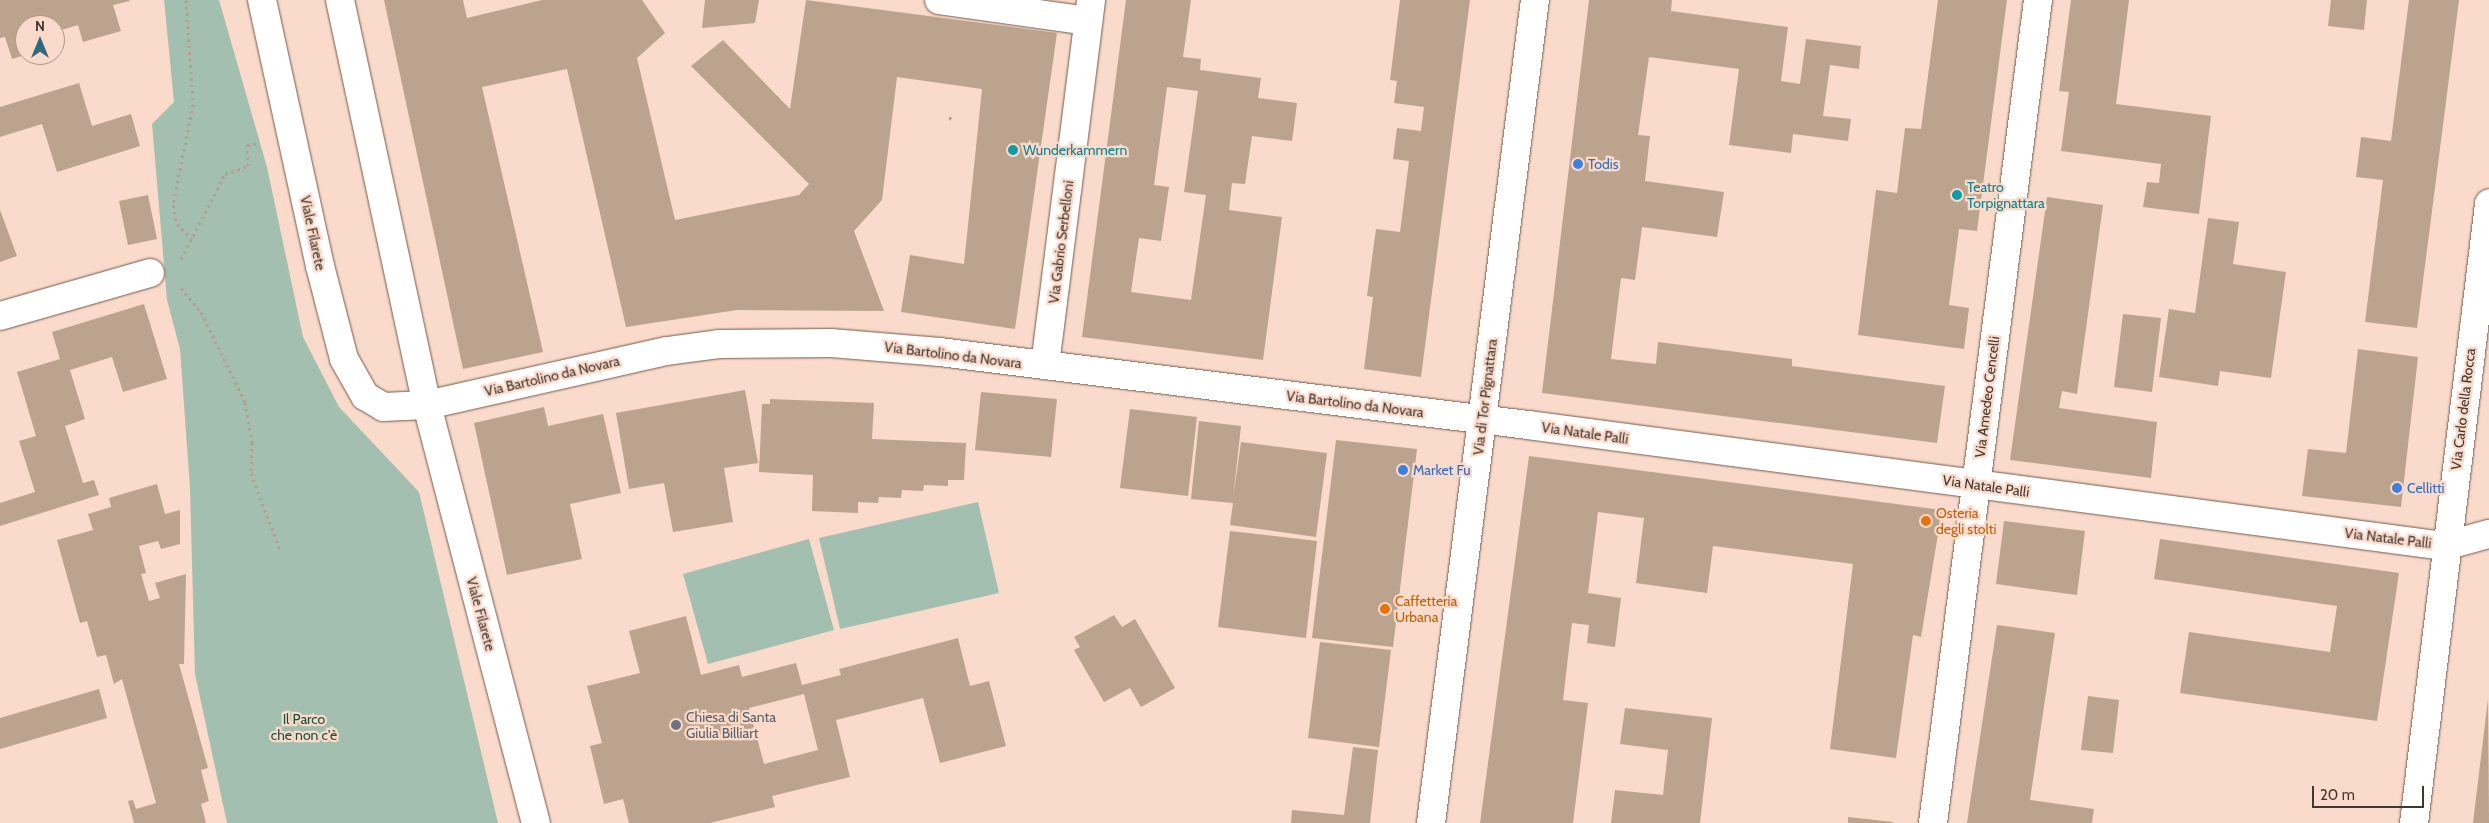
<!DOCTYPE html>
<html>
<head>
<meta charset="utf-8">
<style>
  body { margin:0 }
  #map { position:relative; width:2489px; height:823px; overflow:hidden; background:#fadaca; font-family:Cabin,sans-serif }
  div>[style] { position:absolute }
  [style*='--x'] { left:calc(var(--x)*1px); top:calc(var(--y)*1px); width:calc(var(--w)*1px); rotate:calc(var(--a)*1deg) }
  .green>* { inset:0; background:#a2bfaf }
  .building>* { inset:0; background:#bca38e }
  .path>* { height:3px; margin-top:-1.5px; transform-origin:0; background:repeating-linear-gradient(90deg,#b69d90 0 2.5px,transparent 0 6.5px) }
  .roads { filter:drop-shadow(0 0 1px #74594c) drop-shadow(0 0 1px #74594c) }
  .street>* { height:28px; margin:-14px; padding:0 14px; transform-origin:14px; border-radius:14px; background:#fff }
  .secondary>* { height:28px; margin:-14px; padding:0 14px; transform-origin:14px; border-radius:14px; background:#fff }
  .dots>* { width:14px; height:14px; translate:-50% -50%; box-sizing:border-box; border:2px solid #fadaca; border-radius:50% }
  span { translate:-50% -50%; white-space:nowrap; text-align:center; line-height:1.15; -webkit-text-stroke:4.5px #fadaca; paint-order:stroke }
  .culture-label { font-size:14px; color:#0d838f }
  .left { translate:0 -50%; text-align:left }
  .shop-label { font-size:14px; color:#366cbe }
  .street-label { font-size:14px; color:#433730 }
  .food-label { font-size:14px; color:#c56008 }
  .worship-label { font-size:14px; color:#5b616d }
  .park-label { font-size:14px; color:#1a5039 }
  .north { position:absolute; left:15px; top:15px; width:50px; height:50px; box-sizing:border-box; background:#fadaca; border:1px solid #b1998c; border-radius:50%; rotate:0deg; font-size:14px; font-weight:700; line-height:20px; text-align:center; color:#433730 }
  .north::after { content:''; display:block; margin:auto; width:18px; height:22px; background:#2a697e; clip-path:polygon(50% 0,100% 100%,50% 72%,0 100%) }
  .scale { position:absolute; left:2312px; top:786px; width:112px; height:22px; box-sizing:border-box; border:2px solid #433730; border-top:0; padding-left:6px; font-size:15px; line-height:18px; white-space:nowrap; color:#433730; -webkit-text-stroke:4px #fadaca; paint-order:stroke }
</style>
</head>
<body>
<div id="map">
  <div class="green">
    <i style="clip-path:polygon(164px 0,219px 0,267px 167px,303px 337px,339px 407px,419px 492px,498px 823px,227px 823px,195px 674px,190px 488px,180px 349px,167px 300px,152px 124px,174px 102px)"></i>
    <i style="clip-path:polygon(978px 502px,999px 593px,840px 629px,819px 538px)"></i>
    <i style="clip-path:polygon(809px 539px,834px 630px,708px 664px,683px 574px)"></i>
  </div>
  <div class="building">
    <i style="clip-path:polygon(0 0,129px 0,130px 1px,113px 5px,121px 31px,83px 42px,78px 25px,55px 32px,55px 25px,25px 25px,25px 55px,12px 59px,5px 37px,0 38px)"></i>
    <i style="clip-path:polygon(384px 0,463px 0,467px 18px,542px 0,642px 0,665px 33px,637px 58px,675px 220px,799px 195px,809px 184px,691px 66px,723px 40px,790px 109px,806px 0,1057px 33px,1015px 329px,901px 312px,910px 255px,964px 264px,982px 89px,897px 77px,882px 200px,854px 231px,884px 311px,737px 310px,626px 327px,567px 69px,482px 87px,543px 352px,463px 369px)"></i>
    <i style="clip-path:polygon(705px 0,759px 0,755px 23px,702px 28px)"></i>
    <i style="clip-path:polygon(evenodd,1126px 0,1191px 0,1183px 57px,1201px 59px,1200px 70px,1261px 78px,1258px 98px,1297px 103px,1292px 141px,1252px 136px,1245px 184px,1232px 183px,1229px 210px,1282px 217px,1263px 360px,1082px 337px,1126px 0,1167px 87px,1198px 91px,1184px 192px,1206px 195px,1191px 300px,1131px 292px,1139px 238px,1161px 241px,1169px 187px,1154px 185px,1167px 87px)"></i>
    <i style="clip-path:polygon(1400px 0,1470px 0,1421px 377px,1364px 369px,1373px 297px,1367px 296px,1376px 229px,1400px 232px,1409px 161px,1393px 159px,1397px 128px,1421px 131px,1424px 107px,1394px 103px,1397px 81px,1390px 80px)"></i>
    <i style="clip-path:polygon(1589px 0,1672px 0,1671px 11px,1788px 27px,1781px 81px,1800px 84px,1806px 39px,1861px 46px,1859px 69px,1830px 65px,1823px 116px,1851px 119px,1848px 141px,1793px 134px,1791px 153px,1729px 145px,1739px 69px,1649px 57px,1638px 135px,1650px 136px,1645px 181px,1724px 192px,1717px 237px,1642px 227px,1635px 280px,1621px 278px,1611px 359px,1656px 364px,1658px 342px,1792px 359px,1792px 366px,1945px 386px,1937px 443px,1542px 393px)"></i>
    <i style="clip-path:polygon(1938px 0,2007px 0,1977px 231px,1959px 229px,1949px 305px,1969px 308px,1964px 349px,1858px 335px,1876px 190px,1897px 193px,1905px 128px,1921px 129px)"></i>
    <i style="clip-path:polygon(2071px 0,2129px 0,2116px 104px,2211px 116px,2199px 214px,2143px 207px,2147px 182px,2159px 183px,2161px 164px,2061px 151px,2069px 92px,2059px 91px)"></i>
    <i style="clip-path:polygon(2331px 0,2367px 0,2364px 30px,2328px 26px)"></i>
    <i style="clip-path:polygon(2409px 0,2459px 0,2417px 328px,2365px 322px,2383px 180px,2356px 177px,2361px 137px,2391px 141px)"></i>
    <i style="clip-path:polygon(79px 83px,92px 126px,131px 114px,140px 146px,57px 172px,42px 124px,0 137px,0 107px)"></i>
    <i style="clip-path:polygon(148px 195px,157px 239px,128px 245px,119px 201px)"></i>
    <i style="clip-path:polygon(2047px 197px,2103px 205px,2077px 394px,2062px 391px,2059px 408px,2157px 422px,2151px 478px,2010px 460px)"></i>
    <i style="clip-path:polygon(0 210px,17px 256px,0 262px)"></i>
    <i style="clip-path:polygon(2208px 218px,2239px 222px,2233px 264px,2286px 272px,2271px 378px,2220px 371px,2218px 386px,2159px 377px,2169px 309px,2195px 313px)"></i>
    <i style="clip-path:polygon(144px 304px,167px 379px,123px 392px,112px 357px,70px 370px,85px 419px,65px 426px,83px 483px,94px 480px,99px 495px,0 526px,0 503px,35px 492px,19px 441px,36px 436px,17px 372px,60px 359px,52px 332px)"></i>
    <i style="clip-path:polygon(2123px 314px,2161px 318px,2152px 392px,2114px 387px)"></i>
    <i style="clip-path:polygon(2358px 349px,2418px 357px,2401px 507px,2302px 496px,2308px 449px,2346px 453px)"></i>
    <i style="clip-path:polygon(745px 390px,758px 463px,724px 468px,733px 522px,673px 532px,664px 483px,629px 489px,616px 413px)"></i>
    <i style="clip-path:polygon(981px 392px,1057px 399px,1051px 457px,975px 450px)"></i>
    <i style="clip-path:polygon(770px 399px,874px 403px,872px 439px,966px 443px,964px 480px,948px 480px,948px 486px,924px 485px,923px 491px,902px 490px,901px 498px,879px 497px,878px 503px,858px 502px,858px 513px,812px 511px,813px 475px,759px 472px,762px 404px,770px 404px)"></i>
    <i style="clip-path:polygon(544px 407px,548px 426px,603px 414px,621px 493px,570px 504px,582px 559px,507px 575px,474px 423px)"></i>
    <i style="clip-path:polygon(1130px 409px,1197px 417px,1188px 496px,1120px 488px)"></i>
    <i style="clip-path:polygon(1199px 421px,1241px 426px,1233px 499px,1241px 442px,1327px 453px,1316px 537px,1230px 525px,1233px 503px,1191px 499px)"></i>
    <i style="clip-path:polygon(1336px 440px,1417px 449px,1393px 647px,1312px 638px)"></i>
    <i style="clip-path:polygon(1529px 456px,1942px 510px,1921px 637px,1913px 635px,1896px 758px,1830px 749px,1853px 564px,1713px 546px,1707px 593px,1636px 583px,1644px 518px,1598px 512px,1588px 593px,1621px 598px,1615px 647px,1587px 643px,1589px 625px,1572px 623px,1563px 700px,1588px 703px,1573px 823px,1480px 823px)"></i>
    <i style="clip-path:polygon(157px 484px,165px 514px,180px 510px,180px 544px,161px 549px,158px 541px,139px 546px,146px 573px,141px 574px,149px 601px,160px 598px,155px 583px,186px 574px,184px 664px,179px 664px,208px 768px,201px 770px,209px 801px,201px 804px,206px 823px,134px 823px,128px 801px,133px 800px,136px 809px,156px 803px,122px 679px,114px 684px,106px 655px,97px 657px,87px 621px,80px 623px,57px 540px,93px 530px,88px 514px,111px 507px,109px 498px)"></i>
    <i style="clip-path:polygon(2004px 521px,2085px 531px,2077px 595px,1996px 584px)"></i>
    <i style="clip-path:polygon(1230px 531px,1317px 541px,1306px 638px,1218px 627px)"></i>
    <i style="clip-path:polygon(2160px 539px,2399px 573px,2377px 721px,2180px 693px,2189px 632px,2330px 652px,2337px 606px,2154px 579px)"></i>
    <i style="clip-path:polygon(1114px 615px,1122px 627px,1135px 619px,1175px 688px,1141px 707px,1130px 688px,1104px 702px,1074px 650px,1080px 647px,1074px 637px)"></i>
    <i style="clip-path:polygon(evenodd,686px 616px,701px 675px,739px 665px,742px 677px,796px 663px,802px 685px,841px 675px,839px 669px,958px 638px,970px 686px,989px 681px,1006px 746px,940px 763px,923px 698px,836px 720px,850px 777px,772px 796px,775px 807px,710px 823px,629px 823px,623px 799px,604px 804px,590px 746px,602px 743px,587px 686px,640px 673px,629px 631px,686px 616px,804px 694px,818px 750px,764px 764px,749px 708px,804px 694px)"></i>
    <i style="clip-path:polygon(1997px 625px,2055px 633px,2030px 800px,2094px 809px,2092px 823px,1967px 823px)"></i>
    <i style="clip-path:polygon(1320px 642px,1391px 650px,1379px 747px,1308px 738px)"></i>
    <i style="clip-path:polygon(99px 689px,107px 718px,0 749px,0 718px)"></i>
    <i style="clip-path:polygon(2088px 696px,2119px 700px,2113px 753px,2081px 750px)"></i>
    <i style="clip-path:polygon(2488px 699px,2489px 823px,2473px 823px)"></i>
    <i style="clip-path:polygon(1625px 708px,1712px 718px,1700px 823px,1611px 823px,1615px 790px,1663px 795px,1668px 750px,1620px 744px)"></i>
    <i style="clip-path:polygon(1353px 747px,1378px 750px,1370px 823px,1291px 823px,1292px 810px,1344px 815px)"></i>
    <i style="clip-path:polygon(1848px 817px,1893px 822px,1893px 823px,1848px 823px)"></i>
  </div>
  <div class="path">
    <i style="--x:186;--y:0;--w:104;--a:86.1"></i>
    <i style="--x:193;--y:104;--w:103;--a:101.2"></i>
    <i style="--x:173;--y:205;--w:19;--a:78"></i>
    <i style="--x:177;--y:224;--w:21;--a:45"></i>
    <i style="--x:949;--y:118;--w:5;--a:11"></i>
    <i style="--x:181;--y:259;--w:96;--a:-62.6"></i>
    <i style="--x:225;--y:174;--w:24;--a:-19"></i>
    <i style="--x:248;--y:166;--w:21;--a:-93"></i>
    <i style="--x:247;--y:145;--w:12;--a:-9"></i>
    <i style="--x:181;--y:288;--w:31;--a:50"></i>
    <i style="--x:201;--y:312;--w:100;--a:63.9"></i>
    <i style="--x:245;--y:402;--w:41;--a:80.1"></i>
    <i style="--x:252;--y:442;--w:31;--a:92"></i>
    <i style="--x:251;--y:473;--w:82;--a:69.4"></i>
  </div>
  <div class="roads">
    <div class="street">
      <i style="--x:262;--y:0;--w:272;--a:77.7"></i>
      <i style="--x:320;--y:266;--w:96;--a:75.5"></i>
      <i style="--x:344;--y:359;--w:43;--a:60.4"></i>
      <i style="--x:365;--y:396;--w:21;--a:31"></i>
      <i style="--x:383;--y:407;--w:44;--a:-2.6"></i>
      <i style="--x:427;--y:405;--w:246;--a:-12.7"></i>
      <i style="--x:667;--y:351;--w:52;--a:-7.7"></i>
      <i style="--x:719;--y:344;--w:112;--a:-0.5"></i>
      <i style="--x:831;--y:343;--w:109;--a:4.7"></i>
      <i style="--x:940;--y:352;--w:593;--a:7.08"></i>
      <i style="--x:1528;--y:425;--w:925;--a:7.52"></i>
      <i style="--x:2445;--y:546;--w:46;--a:-15.3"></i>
      <i style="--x:340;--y:0;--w:414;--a:77.9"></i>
      <i style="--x:427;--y:405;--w:432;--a:75.4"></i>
      <i style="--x:939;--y:0;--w:150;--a:8"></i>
      <i style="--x:0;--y:316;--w:156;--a:-16"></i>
      <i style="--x:1045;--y:365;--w:368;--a:-82.8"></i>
      <i style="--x:1933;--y:823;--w:830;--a:-82.73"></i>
      <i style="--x:2414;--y:823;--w:624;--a:-83.09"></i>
    </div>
    <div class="secondary">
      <i style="--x:1431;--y:823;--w:830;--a:-82.8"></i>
    </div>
  </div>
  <div class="dots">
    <i style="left:1013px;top:150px;background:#0f9aa8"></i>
    <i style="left:1578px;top:164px;background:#3f7fe0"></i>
    <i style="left:1957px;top:195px;background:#0f9aa8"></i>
    <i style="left:1403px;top:470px;background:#3f7fe0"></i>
    <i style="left:2397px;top:488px;background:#3f7fe0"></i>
    <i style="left:1926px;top:521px;background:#e8710a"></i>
    <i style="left:1385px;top:609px;background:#e8710a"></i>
    <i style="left:676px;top:725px;background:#6b7280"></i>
  </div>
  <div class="culture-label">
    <span class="left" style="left:1023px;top:150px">Wunderkammern</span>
    <span class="left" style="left:1967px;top:195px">Teatro<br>Torpignattara</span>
  </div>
  <div class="shop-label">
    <span class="left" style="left:1588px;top:164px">Todis</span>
    <span class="left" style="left:1413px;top:470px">Market Fu</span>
    <span class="left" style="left:2407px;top:488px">Cellitti</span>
  </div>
  <div class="street-label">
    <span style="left:313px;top:233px;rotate:78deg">Viale Filarete</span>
    <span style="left:1061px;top:242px;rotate:-83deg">Via Gabrio Serbelloni</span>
    <span style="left:953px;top:355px;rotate:7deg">Via Bartolino da Novara</span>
    <span style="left:552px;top:376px;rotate:-13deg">Via Bartolino da Novara</span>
    <span style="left:1485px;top:397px;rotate:-83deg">Via di Tor Pignattara</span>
    <span style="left:1987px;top:397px;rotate:-83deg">Via Amedeo Cencelli</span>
    <span style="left:1355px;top:404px;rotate:7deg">Via Bartolino da Novara</span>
    <span style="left:2463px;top:409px;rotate:-83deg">Via Carlo della Rocca</span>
    <span style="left:1585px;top:433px;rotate:8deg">Via Natale Palli</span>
    <span style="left:1986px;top:486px;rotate:8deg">Via Natale Palli</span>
    <span style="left:2388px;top:538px;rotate:7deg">Via Natale Palli</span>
    <span style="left:481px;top:614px;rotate:75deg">Viale Filarete</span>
  </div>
  <div class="food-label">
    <span class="left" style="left:1936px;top:521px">Osteria<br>degli stolti</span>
    <span class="left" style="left:1395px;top:609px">Caffetteria<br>Urbana</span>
  </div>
  <div class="worship-label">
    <span class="left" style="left:686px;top:725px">Chiesa di Santa<br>Giulia Billiart</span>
  </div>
  <div class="park-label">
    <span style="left:304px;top:727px">Il Parco<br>che non c'è</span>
  </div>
  <div class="north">N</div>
  <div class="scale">20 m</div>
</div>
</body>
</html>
